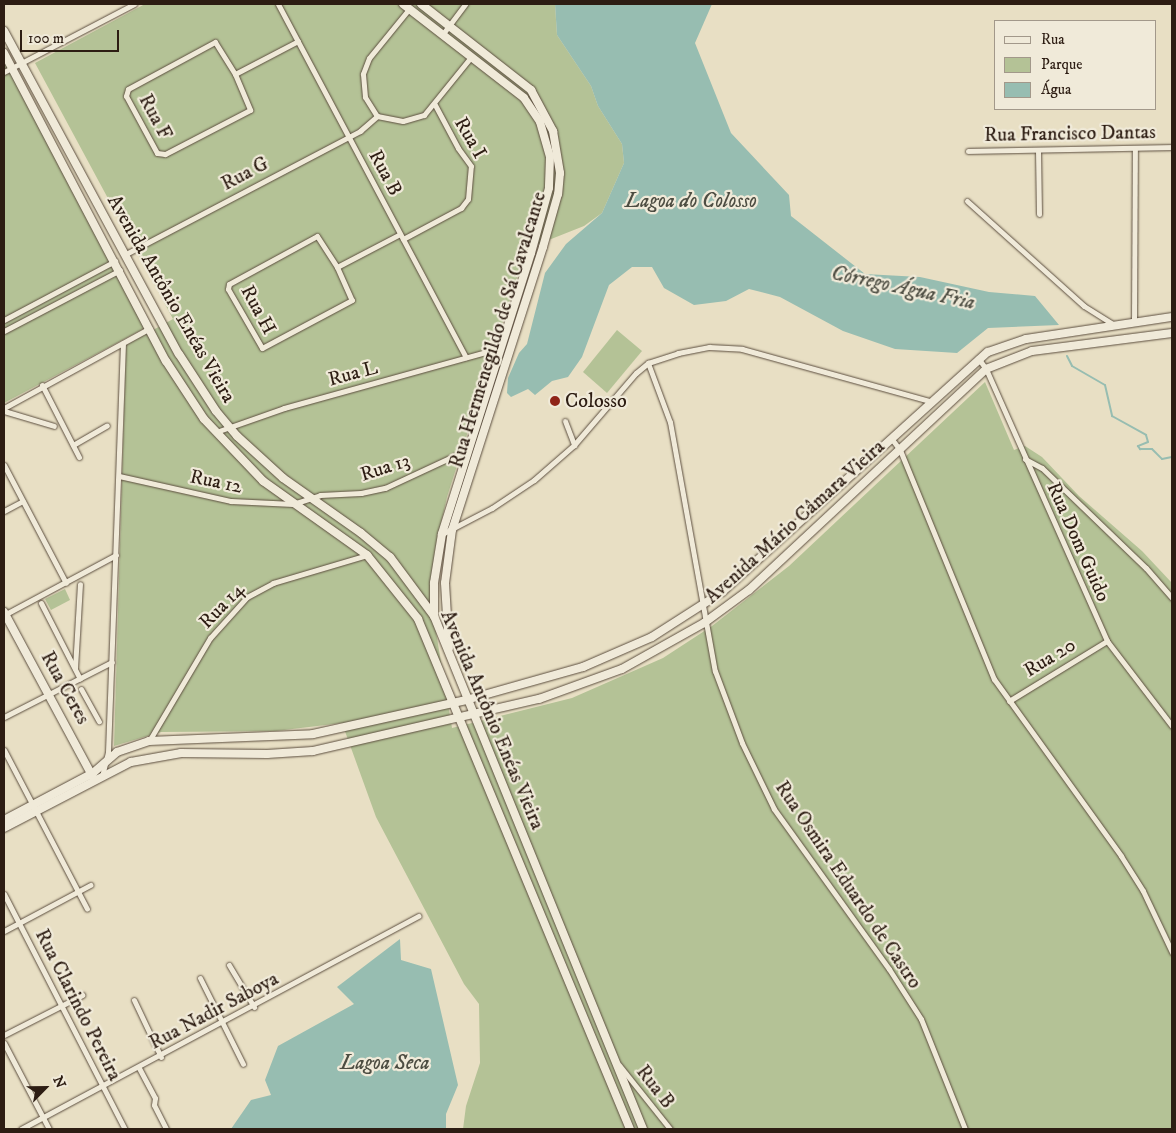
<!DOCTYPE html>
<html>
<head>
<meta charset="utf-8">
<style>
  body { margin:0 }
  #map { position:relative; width:1176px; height:1133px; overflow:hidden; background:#e8dfc4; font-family:"IM FELL DW Pica",serif }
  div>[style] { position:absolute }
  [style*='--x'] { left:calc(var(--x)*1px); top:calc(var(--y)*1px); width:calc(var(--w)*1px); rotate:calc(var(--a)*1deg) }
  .green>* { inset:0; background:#b4c296 }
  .water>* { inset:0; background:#97bdb1 }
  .stream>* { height:2px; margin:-1px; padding:0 1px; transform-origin:1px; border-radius:1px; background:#97bdb1 }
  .roads { filter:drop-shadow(0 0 1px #5c4e3f) drop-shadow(0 0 1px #5c4e3f) }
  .street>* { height:5px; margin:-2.5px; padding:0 2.5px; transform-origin:2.5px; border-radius:2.5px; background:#f0ead9 }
  .secondary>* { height:8px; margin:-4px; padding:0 4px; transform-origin:4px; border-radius:4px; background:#f0ead9 }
  .dots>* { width:14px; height:14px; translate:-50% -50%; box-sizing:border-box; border:2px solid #f0ead9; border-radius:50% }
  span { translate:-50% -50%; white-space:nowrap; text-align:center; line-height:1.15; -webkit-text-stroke:4.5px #f0ead9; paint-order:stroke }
  .street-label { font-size:20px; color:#2d1d13 }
  .poi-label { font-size:20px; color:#2d1d13 }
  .left { translate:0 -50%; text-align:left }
  .water-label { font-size:21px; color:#4d4d42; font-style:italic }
  .frame { position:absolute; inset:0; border:5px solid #2d1d13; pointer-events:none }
  .legend { position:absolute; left:994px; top:20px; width:162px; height:90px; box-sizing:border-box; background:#f0ead9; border:1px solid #a2988a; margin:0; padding:6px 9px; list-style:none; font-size:15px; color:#2d1d13 }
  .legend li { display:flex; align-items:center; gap:10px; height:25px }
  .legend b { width:25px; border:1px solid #a2988a }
  .north { position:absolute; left:20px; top:1063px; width:50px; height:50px; -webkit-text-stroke:4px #f0ead9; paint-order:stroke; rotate:67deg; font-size:14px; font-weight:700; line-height:20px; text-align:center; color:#2d1d13 }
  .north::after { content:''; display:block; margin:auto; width:18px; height:22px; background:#2d1d13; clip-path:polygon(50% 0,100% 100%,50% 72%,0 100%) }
  .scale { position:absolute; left:20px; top:30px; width:99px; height:22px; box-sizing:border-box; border:2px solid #2d1d13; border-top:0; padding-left:6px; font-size:15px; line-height:18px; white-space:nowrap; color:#2d1d13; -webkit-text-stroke:4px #f0ead9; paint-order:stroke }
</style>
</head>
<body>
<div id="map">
  <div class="green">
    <i style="clip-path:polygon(145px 4px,555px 4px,557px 35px,591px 86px,598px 106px,622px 144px,624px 163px,602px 213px,584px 226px,526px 249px,447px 497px,435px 550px,431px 602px,452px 728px,572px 698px,663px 658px,712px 626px,789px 566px,985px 382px,1014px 450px,1025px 446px,1042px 457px,1079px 496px,1142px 551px,1172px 583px,1172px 1129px,463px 1129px,466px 1106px,480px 1063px,479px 1004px,464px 984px,376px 817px,342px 723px,276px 731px,161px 732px,114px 746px,126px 345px,173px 319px,35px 63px)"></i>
    <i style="clip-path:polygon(4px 58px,147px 327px,4px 403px)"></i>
    <i style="clip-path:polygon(617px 330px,642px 351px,607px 393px,583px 372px)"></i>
    <i style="clip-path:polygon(65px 589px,70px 600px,51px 610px,45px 599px)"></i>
  </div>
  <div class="water">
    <i style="clip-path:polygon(555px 4px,712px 4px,695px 43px,731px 133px,789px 195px,791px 216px,865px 274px,920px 277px,989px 292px,1035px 296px,1059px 325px,988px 328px,957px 353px,895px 349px,843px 331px,780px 297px,749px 289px,726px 301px,694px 305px,664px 288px,652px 267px,632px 267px,609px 285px,582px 357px,568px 377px,552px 381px,535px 395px,528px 389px,511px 397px,507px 393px,508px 378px,519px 353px,527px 344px,545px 273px,566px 244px,602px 213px,624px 163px,622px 144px,598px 106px,591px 86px,557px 35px)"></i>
    <i style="clip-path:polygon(400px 939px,401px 960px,431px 969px,458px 1085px,446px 1114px,446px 1129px,231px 1129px,251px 1100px,271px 1095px,265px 1080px,278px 1046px,354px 1004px,337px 987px)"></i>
  </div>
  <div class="stream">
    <i style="--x:1067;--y:356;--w:11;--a:63"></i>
    <i style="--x:1072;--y:366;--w:38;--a:30"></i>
    <i style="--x:1105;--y:385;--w:32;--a:77"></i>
    <i style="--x:1112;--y:416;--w:39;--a:29"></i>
    <i style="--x:1146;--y:435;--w:7;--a:74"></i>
    <i style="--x:1148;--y:442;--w:11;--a:158"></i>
    <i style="--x:1138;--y:446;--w:4;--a:56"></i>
    <i style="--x:1140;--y:449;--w:12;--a:0"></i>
    <i style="--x:1152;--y:449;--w:14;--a:45"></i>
    <i style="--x:1162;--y:459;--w:10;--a:-11"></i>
  </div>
  <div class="roads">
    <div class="street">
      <i style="--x:278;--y:4;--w:400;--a:62"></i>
      <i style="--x:409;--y:9;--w:63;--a:129.2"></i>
      <i style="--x:369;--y:58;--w:17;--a:111"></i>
      <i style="--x:363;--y:74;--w:23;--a:85"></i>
      <i style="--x:365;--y:97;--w:22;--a:58"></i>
      <i style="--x:377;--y:116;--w:26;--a:11"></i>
      <i style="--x:403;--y:121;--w:22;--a:-16"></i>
      <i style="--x:424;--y:115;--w:75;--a:-51"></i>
      <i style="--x:442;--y:35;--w:39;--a:-53"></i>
      <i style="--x:215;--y:42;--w:38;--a:58"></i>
      <i style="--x:235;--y:74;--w:39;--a:67"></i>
      <i style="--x:250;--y:110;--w:96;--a:152.6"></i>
      <i style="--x:165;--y:154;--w:8;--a:-173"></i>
      <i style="--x:157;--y:153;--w:65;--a:-118.5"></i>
      <i style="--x:126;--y:96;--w:7;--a:-74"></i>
      <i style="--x:128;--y:89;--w:99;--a:-28.4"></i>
      <i style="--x:4;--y:72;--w:147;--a:-27.6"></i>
      <i style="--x:235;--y:74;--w:71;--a:-27.6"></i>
      <i style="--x:1038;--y:150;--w:64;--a:89.1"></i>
      <i style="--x:968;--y:151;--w:204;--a:-1.1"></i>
      <i style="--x:967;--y:201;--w:157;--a:41.9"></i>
      <i style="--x:1084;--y:306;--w:36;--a:32"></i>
      <i style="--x:317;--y:236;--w:37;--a:57"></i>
      <i style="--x:337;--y:267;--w:36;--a:66"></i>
      <i style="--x:352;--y:300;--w:102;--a:151.9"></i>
      <i style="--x:262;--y:348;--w:68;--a:-120"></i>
      <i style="--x:228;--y:289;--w:5;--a:-79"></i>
      <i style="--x:229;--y:284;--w:100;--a:-28.6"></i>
      <i style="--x:403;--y:239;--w:66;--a:-28.1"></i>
      <i style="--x:461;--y:208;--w:11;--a:-52"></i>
      <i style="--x:468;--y:199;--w:33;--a:-85"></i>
      <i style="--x:471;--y:166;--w:22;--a:-126"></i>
      <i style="--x:458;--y:148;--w:49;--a:-118.1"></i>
      <i style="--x:124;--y:255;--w:267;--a:-27.7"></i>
      <i style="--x:360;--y:131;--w:23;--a:-41"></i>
      <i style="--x:337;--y:267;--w:71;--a:-27.6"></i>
      <i style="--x:4;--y:320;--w:126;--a:-28"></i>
      <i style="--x:1134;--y:322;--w:174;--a:-89.7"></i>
      <i style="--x:4;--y:331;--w:131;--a:-27.7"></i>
      <i style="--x:978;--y:358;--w:14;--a:54"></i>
      <i style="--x:986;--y:369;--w:298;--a:66"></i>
      <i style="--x:1107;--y:641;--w:107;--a:52.6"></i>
      <i style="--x:648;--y:363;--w:63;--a:69.6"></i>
      <i style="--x:670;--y:422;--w:253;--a:79.8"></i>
      <i style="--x:715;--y:671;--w:77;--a:69.4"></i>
      <i style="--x:742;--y:743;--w:73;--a:64.1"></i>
      <i style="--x:774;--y:809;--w:197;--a:54.3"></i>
      <i style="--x:889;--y:969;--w:59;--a:57.4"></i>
      <i style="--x:921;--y:1019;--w:118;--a:68.2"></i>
      <i style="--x:42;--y:385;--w:81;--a:62.8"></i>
      <i style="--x:4;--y:408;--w:166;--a:-28.7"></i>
      <i style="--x:4;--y:411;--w:52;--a:16.7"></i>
      <i style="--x:565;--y:421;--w:26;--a:69"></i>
      <i style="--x:216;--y:432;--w:72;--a:-19.4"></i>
      <i style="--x:284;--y:408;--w:224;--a:-15.5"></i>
      <i style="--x:891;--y:438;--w:15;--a:53"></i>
      <i style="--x:900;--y:450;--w:248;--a:67.7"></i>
      <i style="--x:994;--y:679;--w:218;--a:54.3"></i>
      <i style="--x:1121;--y:856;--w:41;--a:57.8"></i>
      <i style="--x:1143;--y:891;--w:68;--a:64.6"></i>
      <i style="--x:73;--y:445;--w:39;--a:-30"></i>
      <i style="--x:1025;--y:459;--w:19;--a:28"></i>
      <i style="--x:1042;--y:468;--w:144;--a:43.9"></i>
      <i style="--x:1146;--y:568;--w:40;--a:49"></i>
      <i style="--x:4;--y:465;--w:133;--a:62.3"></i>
      <i style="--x:119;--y:476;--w:115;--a:12.6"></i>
      <i style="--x:231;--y:501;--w:62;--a:2.8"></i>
      <i style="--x:293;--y:504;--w:28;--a:-18"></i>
      <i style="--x:320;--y:495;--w:41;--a:-2.8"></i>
      <i style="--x:361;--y:493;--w:25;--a:-12"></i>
      <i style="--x:385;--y:488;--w:90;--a:-24.9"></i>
      <i style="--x:4;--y:511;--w:21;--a:-28"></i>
      <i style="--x:442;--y:534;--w:56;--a:-27.5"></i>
      <i style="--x:492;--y:508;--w:50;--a:-33.7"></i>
      <i style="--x:534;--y:480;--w:53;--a:-41.2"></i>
      <i style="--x:574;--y:445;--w:95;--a:-49.3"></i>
      <i style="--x:636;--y:373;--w:16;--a:-40"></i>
      <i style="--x:648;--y:363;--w:32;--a:-18"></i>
      <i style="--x:678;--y:353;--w:32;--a:-11"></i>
      <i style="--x:709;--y:347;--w:33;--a:3"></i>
      <i style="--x:742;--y:349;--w:195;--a:15.5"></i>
      <i style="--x:41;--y:603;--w:85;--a:62.8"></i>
      <i style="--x:4;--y:615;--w:127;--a:-28.2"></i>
      <i style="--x:75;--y:668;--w:84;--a:-86.6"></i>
      <i style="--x:81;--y:689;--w:37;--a:61"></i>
      <i style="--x:1009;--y:701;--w:115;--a:-31.5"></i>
      <i style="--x:4;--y:717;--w:121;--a:-27"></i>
      <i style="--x:149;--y:741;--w:120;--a:-59.4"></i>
      <i style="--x:210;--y:638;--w:55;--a:-47.9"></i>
      <i style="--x:247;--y:597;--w:30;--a:-28"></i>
      <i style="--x:273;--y:583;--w:98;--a:-16.6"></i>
      <i style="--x:4;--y:750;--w:179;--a:62.4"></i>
      <i style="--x:102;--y:776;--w:25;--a:-76"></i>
      <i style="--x:108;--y:752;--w:409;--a:-87.9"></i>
      <i style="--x:4;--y:894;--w:264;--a:62.8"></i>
      <i style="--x:4;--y:931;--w:98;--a:-28.1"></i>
      <i style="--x:229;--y:965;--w:49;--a:59.2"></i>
      <i style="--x:200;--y:978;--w:96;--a:63.4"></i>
      <i style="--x:134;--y:1000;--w:63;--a:64.7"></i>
      <i style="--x:4;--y:1035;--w:88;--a:-27.1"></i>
      <i style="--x:4;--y:1043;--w:97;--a:62.4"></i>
      <i style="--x:619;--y:1065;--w:82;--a:51.4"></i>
      <i style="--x:139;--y:1068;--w:34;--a:62"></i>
      <i style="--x:155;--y:1098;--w:7;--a:98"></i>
      <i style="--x:154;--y:1105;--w:27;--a:63"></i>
      <i style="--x:21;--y:1129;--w:451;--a:-28.2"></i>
    </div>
    <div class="secondary">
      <i style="--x:403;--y:4;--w:153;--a:37.8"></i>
      <i style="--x:524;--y:98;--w:29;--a:56"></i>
      <i style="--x:540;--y:122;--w:36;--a:74"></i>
      <i style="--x:550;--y:157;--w:31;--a:92"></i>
      <i style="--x:549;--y:188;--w:67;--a:105.5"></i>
      <i style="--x:531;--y:253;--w:295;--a:107.6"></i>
      <i style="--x:442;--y:534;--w:50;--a:99.3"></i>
      <i style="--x:434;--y:583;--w:33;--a:90"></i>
      <i style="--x:421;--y:4;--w:140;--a:38"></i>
      <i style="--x:531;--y:90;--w:47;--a:61.8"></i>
      <i style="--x:553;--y:131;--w:43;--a:80.5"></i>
      <i style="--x:560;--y:173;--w:21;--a:95"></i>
      <i style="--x:558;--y:194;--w:55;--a:105.8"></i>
      <i style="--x:543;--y:247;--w:297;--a:107.8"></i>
      <i style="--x:452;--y:530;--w:53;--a:97.5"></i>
      <i style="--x:445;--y:583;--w:65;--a:86.5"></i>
      <i style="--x:4;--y:31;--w:367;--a:61.6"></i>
      <i style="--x:179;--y:354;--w:68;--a:57"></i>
      <i style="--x:216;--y:411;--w:33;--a:50"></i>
      <i style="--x:237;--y:436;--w:62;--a:42.4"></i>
      <i style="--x:283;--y:478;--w:95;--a:35.2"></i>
      <i style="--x:361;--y:533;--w:38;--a:40"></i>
      <i style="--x:390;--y:557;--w:74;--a:53.3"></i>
      <i style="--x:434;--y:616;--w:554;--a:67.83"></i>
      <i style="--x:4;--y:53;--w:348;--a:62.3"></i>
      <i style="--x:166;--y:361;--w:69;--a:56.8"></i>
      <i style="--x:204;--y:419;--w:86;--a:46.4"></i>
      <i style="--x:263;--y:481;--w:128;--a:35.4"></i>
      <i style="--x:367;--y:555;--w:82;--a:51.4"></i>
      <i style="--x:418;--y:619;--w:552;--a:67.43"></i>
      <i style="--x:4;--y:612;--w:187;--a:61.7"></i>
      <i style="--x:4;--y:820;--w:101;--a:-27.8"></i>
      <i style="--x:93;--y:773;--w:32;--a:-41"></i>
      <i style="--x:117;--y:752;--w:34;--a:-19"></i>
      <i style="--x:149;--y:741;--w:164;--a:-2.4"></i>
      <i style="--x:313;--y:734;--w:157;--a:-12.5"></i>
      <i style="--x:466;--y:700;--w:122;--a:-15.8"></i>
      <i style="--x:583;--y:667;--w:75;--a:-23.5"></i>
      <i style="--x:652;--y:637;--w:83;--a:-32.7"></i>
      <i style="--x:722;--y:592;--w:358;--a:-42.1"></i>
      <i style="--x:988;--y:352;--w:40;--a:-18.9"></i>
      <i style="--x:1026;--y:339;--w:148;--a:-8.6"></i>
      <i style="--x:4;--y:828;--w:143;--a:-27.5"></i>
      <i style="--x:131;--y:762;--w:51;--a:-10.2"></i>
      <i style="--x:181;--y:753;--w:86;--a:0.7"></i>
      <i style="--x:267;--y:754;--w:46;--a:-3.7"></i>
      <i style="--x:313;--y:751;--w:232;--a:-13"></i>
      <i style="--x:539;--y:699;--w:88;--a:-19.9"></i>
      <i style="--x:622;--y:669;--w:94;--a:-29.3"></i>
      <i style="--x:704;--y:623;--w:56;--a:-36.3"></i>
      <i style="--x:749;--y:590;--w:324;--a:-43"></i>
      <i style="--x:986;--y:369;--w:49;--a:-21.4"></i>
      <i style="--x:1032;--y:351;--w:141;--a:-7.3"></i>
    </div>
  </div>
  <div class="dots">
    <i style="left:555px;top:401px;background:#8f2418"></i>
  </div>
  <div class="street-label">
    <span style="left:155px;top:117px;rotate:62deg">Rua F</span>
    <span style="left:1070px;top:134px;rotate:-1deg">Rua Francisco Dantas</span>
    <span style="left:470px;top:138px;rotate:60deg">Rua I</span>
    <span style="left:385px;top:173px;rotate:62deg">Rua B</span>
    <span style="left:245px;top:174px;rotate:-28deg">Rua G</span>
    <span style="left:171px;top:299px;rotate:60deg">Avenida Antônio Enéas Vieira</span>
    <span style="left:258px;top:310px;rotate:62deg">Rua H</span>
    <span style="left:498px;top:330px;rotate:-73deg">Rua Hermenegildo de Sá Cavalcante</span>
    <span style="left:353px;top:374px;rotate:-15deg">Rua L</span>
    <span style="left:385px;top:468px;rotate:-18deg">Rua 13</span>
    <span style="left:216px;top:482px;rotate:12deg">Rua 12</span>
    <span style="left:795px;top:522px;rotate:-42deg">Avenida Mário Câmara Vieira</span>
    <span style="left:1078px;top:542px;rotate:66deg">Rua Dom Guido</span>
    <span style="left:222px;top:606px;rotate:-46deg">Rua 14</span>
    <span style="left:1050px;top:658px;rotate:-31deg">Rua 20</span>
    <span style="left:65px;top:688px;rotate:61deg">Rua Ceres</span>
    <span style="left:492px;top:720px;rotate:67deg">Avenida Antônio Enéas Vieira</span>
    <span style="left:848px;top:885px;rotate:56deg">Rua Osmira Eduardo de Castro</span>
    <span style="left:78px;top:1005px;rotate:63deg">Rua Clarindo Pereira</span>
    <span style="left:214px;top:1011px;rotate:-28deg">Rua Nadir Saboya</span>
    <span style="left:655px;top:1087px;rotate:52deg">Rua B</span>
  </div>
  <div class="poi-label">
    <span class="left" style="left:565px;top:401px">Colosso</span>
  </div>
  <div class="water-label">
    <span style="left:691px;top:201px">Lagoa do Colosso</span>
    <span style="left:903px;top:288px;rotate:12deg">Córrego Água Fria</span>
    <span style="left:385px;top:1063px">Lagoa Seca</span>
  </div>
  <div class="frame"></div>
  <ul class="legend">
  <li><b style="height:6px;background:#f0ead9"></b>Rua</li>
  <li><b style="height:14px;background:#b4c296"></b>Parque</li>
  <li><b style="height:14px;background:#97bdb1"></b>Água</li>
  </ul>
  <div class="north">N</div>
  <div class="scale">100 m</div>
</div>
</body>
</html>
